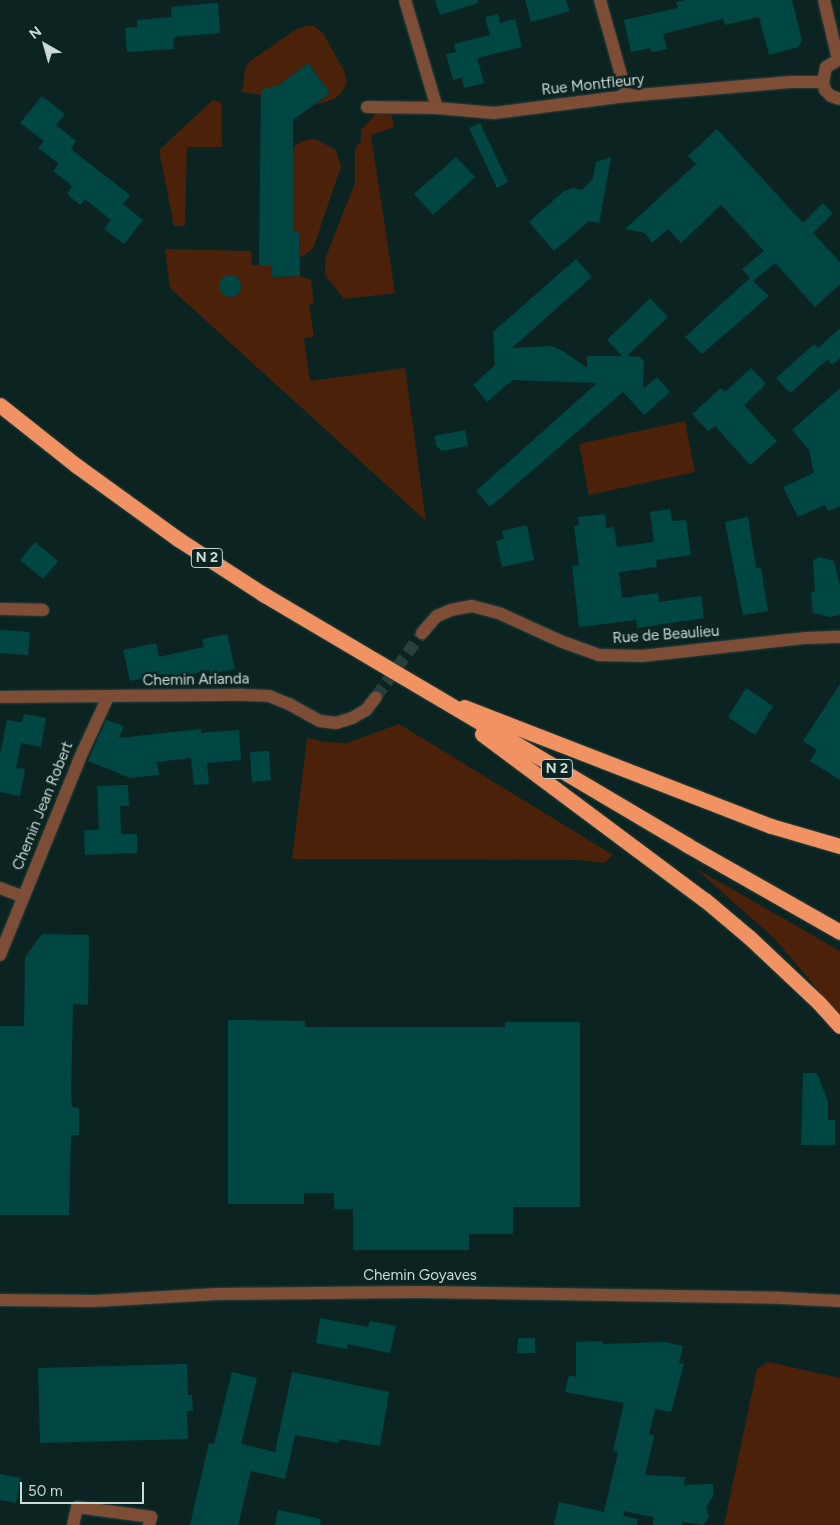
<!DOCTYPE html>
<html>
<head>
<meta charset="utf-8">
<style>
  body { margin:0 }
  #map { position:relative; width:840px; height:1525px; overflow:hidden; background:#0b2422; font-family:Figtree,sans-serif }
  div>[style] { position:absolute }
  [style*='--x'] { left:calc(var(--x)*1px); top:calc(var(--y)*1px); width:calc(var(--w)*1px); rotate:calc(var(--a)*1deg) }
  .green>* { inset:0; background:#4b210a }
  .building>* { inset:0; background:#004744 }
  .round { border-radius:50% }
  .minor-tunnel>* { height:12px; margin-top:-6px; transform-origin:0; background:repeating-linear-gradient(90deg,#283f3d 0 12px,transparent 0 18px) }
  .roads { filter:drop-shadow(0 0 1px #2a413f) drop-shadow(0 0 1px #2a413f) }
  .minor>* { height:12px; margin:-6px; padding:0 6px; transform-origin:6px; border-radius:6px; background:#7d4d35 }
  .highway>* { height:15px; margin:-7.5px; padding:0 7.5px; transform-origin:7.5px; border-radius:7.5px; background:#f19262 }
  span { translate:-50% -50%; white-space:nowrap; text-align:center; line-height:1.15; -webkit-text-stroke:5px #0b2422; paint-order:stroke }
  .shield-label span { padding:1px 4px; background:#0b2422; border:1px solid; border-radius:4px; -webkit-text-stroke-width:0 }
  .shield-label { font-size:14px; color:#cbd9d7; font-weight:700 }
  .street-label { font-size:15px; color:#cbd9d7 }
  .north { position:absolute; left:20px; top:20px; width:50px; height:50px; -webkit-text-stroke:4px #0b2422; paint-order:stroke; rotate:322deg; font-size:14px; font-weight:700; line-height:20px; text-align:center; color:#cbd9d7 }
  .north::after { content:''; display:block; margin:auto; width:18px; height:22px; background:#cbd9d7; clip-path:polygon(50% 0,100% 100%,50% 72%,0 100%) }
  .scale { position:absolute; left:20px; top:1482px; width:124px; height:22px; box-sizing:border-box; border:2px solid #cbd9d7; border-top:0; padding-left:6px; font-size:15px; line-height:18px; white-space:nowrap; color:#cbd9d7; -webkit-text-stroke:4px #0b2422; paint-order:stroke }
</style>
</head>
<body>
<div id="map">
  <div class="green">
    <i style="clip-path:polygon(306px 26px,314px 26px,323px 33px,344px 71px,347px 82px,342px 92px,334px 99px,315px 105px,330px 93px,308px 63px,279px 85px,261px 90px,261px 95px,242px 92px,245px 69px,249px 62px,295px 30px)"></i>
    <i style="clip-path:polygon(213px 100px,221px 102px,222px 147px,187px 147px,185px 226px,174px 226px,159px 150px)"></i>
    <i style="clip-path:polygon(378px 112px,391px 113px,394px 127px,371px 135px,395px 293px,344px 299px,325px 275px,325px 259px,355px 183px,355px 149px,361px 141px,361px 130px)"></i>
    <i style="clip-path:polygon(315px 139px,336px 150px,341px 166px,313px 249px,300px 258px,299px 232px,293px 232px,293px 148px,302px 141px)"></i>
    <i style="clip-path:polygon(165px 249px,251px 251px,252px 265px,272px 265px,272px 277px,300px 276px,311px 280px,314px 303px,309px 304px,314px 337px,304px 338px,310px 381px,405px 368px,426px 521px,170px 288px)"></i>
    <i style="clip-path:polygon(685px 421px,695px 472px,589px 495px,579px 444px)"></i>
    <i style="clip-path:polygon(399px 724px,613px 855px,604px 863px,579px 860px,292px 859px,307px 738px,326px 742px,347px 743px)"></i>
    <i style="clip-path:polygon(695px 868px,840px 951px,840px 1016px,775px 939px)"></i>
    <i style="clip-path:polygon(768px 1362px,840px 1378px,840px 1525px,724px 1525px,757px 1369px)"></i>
  </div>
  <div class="building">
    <i style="clip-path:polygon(435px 0,478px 0,478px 3px,440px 15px)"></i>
    <i style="clip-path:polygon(525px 0,566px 0,570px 11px,531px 22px)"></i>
    <i style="clip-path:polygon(686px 0,792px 0,802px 41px,798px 47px,769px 55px,759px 17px,725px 25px,723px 19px,663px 34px,667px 49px,652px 52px,650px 48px,631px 52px,624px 20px,678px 8px,676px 2px)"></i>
    <i style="clip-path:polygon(218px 3px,220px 33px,173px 37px,174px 49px,127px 52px,125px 28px,137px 27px,137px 20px,172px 17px,171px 7px)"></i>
    <i style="clip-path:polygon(498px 14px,500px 23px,515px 19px,522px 47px,477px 58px,484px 83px,464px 88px,462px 77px,453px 80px,446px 54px,456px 52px,454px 44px,490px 35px,485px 17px)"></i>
    <i style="clip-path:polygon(308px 63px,330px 93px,293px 120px,293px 232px,299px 232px,300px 276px,272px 277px,272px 265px,259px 265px,261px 90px,279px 85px)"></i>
    <i style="clip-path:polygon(42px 96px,65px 114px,56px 125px,76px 141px,71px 149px,130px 195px,123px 204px,143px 220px,124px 244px,104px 229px,111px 220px,85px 199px,80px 205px,67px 194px,72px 186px,53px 171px,59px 164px,38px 148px,44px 141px,20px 123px)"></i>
    <i style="clip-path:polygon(480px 123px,508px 182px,497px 188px,469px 128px)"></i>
    <i style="clip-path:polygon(717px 129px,803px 223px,823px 203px,833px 213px,813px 233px,840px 262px,840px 284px,815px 307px,775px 263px,753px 281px,769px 296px,702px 354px,685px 337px,750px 278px,742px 269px,764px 251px,721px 205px,681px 243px,668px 229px,652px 243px,645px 233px,625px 229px,696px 164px,688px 156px)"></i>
    <i style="clip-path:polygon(456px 157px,475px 177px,433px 215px,414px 194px)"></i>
    <i style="clip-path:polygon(611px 157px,599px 223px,589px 221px,554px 251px,529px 222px,564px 191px,573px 188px,582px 190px,593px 178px,596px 162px)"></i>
    <i style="clip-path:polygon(576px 259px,592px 277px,512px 348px,551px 346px,563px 351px,587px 368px,587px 356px,622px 356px,607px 340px,650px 298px,668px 317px,627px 356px,640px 357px,644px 361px,643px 389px,657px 377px,670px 392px,644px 415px,623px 392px,490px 507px,476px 491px,597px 383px,512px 380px,487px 402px,473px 385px,495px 365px,493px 332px)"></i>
    <i class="round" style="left:219px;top:275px;width:22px;height:22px"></i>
    <i style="clip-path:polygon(840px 328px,840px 358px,832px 365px,828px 359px,790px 393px,776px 378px,814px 344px,818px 348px)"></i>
    <i style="clip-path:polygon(751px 368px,766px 384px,744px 405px,777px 441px,750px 465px,715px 426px,708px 431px,692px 414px,721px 388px,725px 392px)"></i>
    <i style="clip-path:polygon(840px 388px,840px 506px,828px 511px,825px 505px,798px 517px,783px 487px,814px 473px,809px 450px,792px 430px)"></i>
    <i style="clip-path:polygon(465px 430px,468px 446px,441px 451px,436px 445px,435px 436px)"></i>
    <i style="clip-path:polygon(670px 509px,672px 521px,686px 520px,691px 555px,656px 560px,657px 567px,619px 572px,622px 598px,658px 593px,659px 602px,701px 596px,704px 618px,637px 628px,636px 620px,579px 627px,572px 566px,579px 565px,574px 526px,579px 525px,578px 517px,605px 514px,606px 528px,614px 527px,617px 547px,654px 542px,650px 512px)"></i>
    <i style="clip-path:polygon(748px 517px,756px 568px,761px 568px,768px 611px,743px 615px,725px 522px)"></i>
    <i style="clip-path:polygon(527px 525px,534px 560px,502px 567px,496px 541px,504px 539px,502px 531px)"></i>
    <i style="clip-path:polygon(35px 542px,58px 561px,43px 579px,20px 560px)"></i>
    <i style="clip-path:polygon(820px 557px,834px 561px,840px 586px,840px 615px,829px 617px,813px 613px,811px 592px,815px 591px,813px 560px)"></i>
    <i style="clip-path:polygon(0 630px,30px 632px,28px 655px,0 653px)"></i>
    <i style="clip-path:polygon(227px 634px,235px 669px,210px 674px,209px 670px,164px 680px,163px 674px,130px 681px,123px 650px,156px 643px,159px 657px,204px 647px,202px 639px)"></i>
    <i style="clip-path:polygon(840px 684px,840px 780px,810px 761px,817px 750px,803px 741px)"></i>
    <i style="clip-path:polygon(746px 688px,773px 706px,755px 735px,728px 717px)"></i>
    <i style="clip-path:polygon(24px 714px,46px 718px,41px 747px,21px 743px,16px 768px,25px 769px,20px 796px,0 792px,0 755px,7px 720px,22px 722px)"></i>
    <i style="clip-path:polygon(106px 720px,124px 726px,119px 738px,201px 729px,201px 733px,239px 730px,241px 760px,207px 763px,209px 784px,194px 785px,191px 758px,157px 762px,159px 775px,130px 778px,88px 761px)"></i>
    <i style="clip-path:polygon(269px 751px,271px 780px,252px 782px,250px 752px)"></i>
    <i style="clip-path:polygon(128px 785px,129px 806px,120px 806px,121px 834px,137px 834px,137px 853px,85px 855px,84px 830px,99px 830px,97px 786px)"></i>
    <i style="clip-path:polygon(42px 934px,89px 935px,88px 1005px,73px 1004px,71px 1094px,72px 1107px,79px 1108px,79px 1135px,71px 1135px,69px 1215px,0 1215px,0 1026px,24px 1026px,25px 957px)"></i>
    <i style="clip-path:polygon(228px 1020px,305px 1021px,305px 1027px,505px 1027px,505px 1022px,580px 1022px,580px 1207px,513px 1207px,513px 1234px,469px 1234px,469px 1250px,353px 1250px,353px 1209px,334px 1209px,334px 1193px,304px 1193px,304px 1204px,228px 1204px)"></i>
    <i style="clip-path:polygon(803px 1073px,817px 1073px,828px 1102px,828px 1120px,835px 1120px,835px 1145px,801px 1145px)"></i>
    <i style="clip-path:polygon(320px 1318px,368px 1327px,370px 1321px,396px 1326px,390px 1353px,348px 1344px,347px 1349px,316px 1343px)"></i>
    <i style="clip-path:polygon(518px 1338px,535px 1338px,535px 1353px,517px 1353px)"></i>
    <i style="clip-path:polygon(602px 1341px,602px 1344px,665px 1342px,683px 1346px,679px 1363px,684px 1364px,671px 1412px,655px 1409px,649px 1434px,654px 1436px,645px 1475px,685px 1477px,684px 1485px,713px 1484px,713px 1496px,706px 1508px,709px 1517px,703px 1525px,682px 1522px,682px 1525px,653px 1525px,653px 1517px,624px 1511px,623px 1516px,637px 1519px,637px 1525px,554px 1525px,559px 1502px,604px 1512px,618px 1452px,613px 1451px,624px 1403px,565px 1392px,569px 1375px,576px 1377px,576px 1342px)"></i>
    <i style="clip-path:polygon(187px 1364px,188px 1395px,192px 1395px,193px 1411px,187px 1411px,188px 1439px,40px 1443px,38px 1368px)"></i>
    <i style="clip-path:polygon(232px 1372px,257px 1378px,241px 1444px,275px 1452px,292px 1372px,389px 1392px,380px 1446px,339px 1439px,339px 1443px,295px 1435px,285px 1479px,251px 1471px,238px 1525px,190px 1525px,209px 1443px,214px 1444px)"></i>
    <i style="clip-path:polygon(0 1474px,21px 1478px,16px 1503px,0 1500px)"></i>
    <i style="clip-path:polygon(278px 1510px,321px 1519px,320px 1525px,275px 1525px)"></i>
  </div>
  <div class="minor-tunnel">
    <i style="--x:376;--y:697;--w:79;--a:-54.3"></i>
  </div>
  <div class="roads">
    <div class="minor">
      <i style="--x:405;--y:0;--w:113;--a:73.5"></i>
      <i style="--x:600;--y:0;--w:100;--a:74.3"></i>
      <i style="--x:824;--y:0;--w:61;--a:76.7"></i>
      <i style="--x:840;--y:59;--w:16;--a:150"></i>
      <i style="--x:826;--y:67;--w:15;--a:101"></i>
      <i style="--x:823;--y:82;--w:8;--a:76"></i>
      <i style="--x:825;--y:90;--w:8;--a:45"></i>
      <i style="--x:831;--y:96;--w:9;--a:18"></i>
      <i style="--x:367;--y:107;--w:70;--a:0.8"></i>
      <i style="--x:437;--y:108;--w:57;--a:5"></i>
      <i style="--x:494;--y:113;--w:134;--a:-7.3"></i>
      <i style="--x:627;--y:96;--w:164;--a:-4.9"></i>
      <i style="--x:790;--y:82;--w:33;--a:0"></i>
      <i style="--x:0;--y:609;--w:43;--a:1.3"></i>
      <i style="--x:422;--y:633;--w:23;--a:-49"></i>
      <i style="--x:437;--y:616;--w:15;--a:-23"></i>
      <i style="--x:451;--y:610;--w:21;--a:-11"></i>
      <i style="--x:472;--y:606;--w:30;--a:15"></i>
      <i style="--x:501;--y:614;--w:65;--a:24.6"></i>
      <i style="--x:560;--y:641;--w:41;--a:19.7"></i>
      <i style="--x:599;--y:655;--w:43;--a:1.3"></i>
      <i style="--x:642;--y:656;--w:165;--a:-6.3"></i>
      <i style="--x:806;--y:638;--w:34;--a:-2"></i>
      <i style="--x:0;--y:697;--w:244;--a:-0.5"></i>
      <i style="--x:244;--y:695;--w:25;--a:2"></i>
      <i style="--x:269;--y:696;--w:22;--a:22"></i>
      <i style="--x:289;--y:704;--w:35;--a:29"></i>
      <i style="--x:320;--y:721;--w:16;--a:7"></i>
      <i style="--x:336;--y:723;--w:17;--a:-17"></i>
      <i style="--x:352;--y:718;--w:16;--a:-30"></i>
      <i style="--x:366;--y:710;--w:16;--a:-52"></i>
      <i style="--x:0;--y:888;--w:25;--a:21"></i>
      <i style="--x:0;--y:955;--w:220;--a:-67.9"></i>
      <i style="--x:83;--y:751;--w:60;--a:-65.2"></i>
      <i style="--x:0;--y:1300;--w:95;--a:0.6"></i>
      <i style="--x:95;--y:1301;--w:122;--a:-3.3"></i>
      <i style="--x:217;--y:1294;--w:201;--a:-0.6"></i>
      <i style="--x:418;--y:1292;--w:363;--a:0.9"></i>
      <i style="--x:781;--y:1298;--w:59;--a:2.9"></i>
      <i style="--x:73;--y:1525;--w:18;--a:-77"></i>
      <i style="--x:77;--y:1507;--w:75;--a:7.7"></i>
      <i style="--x:151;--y:1517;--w:8;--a:104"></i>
    </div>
    <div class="highway">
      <i style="--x:0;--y:405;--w:98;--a:38.4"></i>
      <i style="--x:77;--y:466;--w:125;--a:35.9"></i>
      <i style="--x:178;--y:539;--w:101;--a:32.9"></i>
      <i style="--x:263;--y:594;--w:493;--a:30.6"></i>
      <i style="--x:687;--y:845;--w:176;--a:29.6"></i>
      <i style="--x:464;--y:707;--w:329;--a:21.2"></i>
      <i style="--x:771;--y:826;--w:72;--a:16.2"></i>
      <i style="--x:482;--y:734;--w:278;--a:36.7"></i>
      <i style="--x:705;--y:900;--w:57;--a:40.1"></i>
      <i style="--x:749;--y:937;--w:96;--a:43.3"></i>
      <i style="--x:819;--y:1003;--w:31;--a:48"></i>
    </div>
  </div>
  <div class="shield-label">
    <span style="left:207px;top:558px">N 2</span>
    <span style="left:557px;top:769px">N 2</span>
  </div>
  <div class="street-label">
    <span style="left:593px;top:85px;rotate:-6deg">Rue Montfleury</span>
    <span style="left:666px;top:635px;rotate:-4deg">Rue de Beaulieu</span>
    <span style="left:196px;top:680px;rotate:-1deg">Chemin Arlanda</span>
    <span style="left:43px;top:806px;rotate:-68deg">Chemin Jean Robert</span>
    <span style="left:420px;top:1276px">Chemin Goyaves</span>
  </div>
  <div class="north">N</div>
  <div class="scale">50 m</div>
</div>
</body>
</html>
